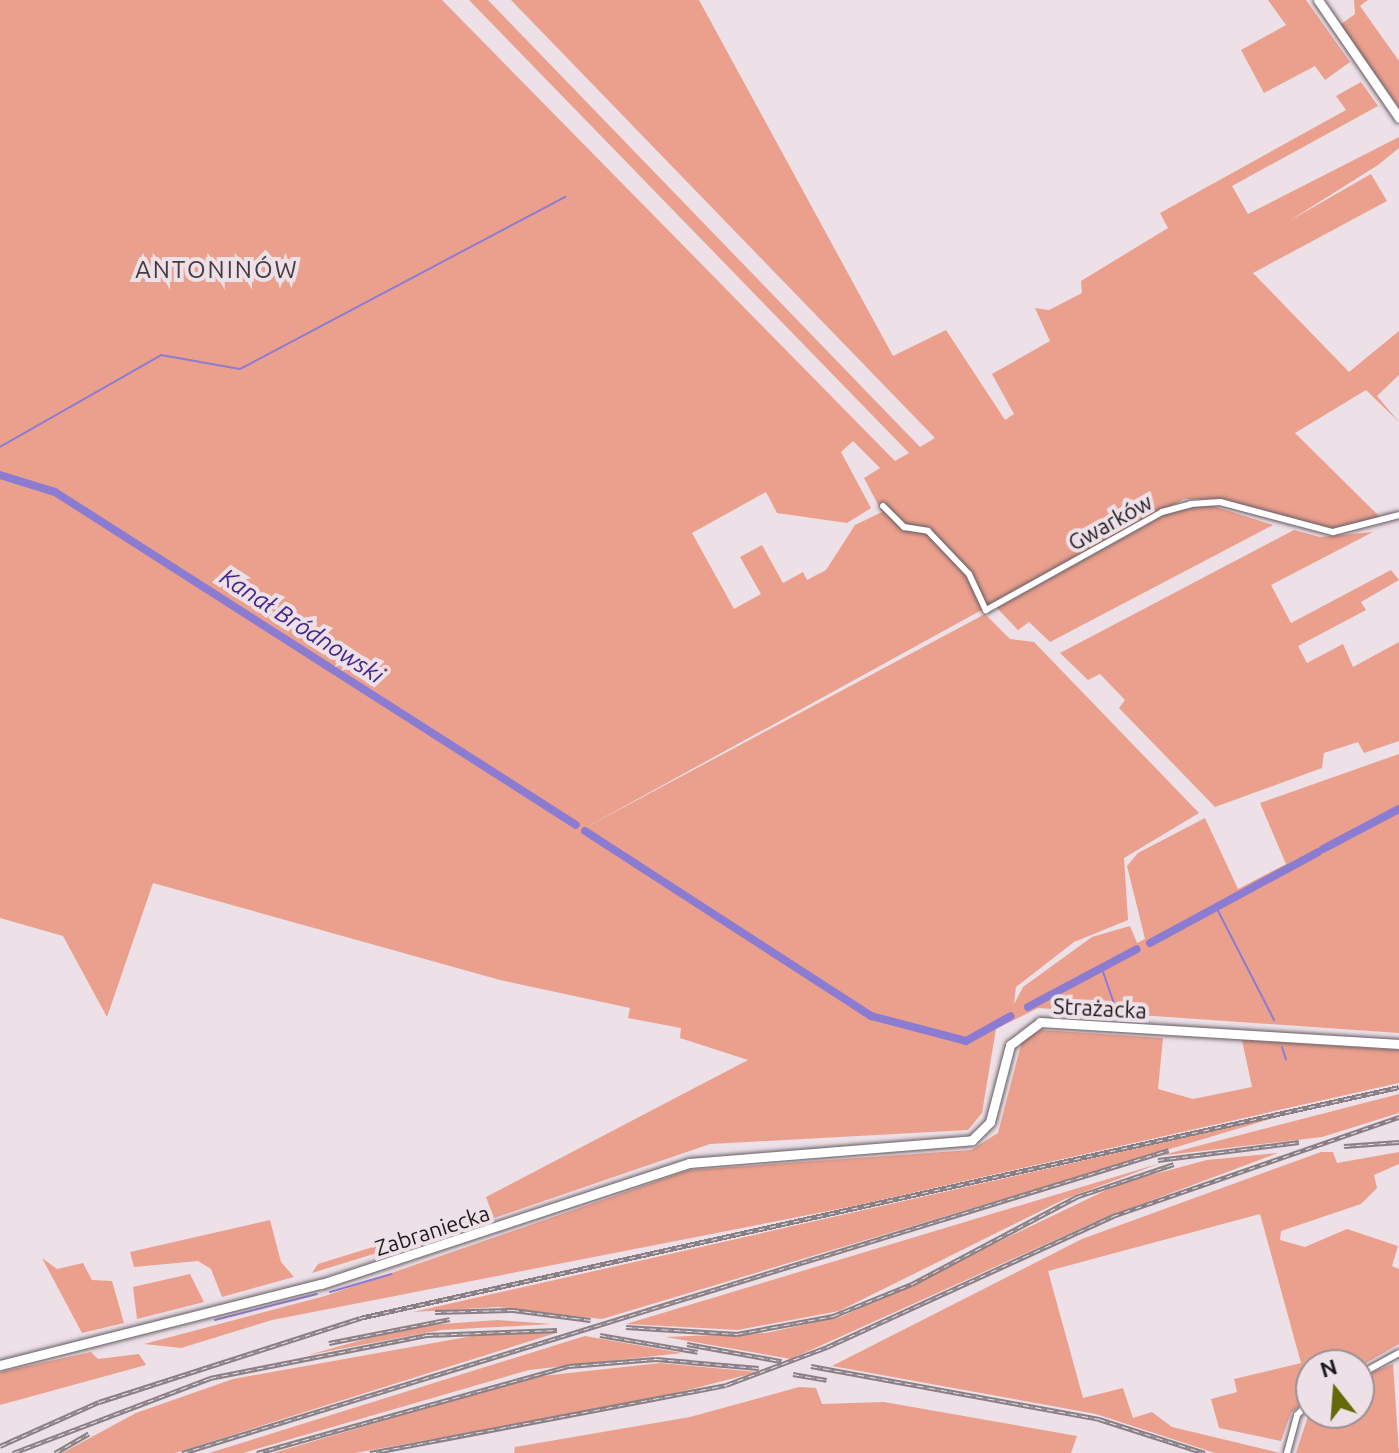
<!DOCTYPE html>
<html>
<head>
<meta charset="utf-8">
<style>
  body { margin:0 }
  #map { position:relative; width:1399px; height:1453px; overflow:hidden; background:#ede0e7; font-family:Ubuntu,sans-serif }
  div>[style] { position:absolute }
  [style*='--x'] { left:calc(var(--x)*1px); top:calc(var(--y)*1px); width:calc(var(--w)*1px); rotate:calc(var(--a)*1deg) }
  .green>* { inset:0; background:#eba08e }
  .stream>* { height:2px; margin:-1px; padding:0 1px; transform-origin:1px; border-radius:1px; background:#8c7cd1 }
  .canal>* { height:8px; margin:-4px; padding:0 4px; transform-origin:4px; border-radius:4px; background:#8c7cd1 }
  .roads { filter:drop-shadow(0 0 2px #645a60) drop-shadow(0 0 2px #645a60) }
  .street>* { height:6px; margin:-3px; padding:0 3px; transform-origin:3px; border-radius:3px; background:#fff }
  .secondary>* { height:9px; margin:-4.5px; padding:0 4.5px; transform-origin:4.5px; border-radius:4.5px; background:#fff }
  .rail>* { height:5px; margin-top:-2.5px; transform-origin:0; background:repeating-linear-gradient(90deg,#ede0e7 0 6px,#887f84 0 12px); box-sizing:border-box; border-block:2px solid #887f84 }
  span { translate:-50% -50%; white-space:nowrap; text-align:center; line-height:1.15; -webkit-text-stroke:8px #ede0e7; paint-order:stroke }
  .street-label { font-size:22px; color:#1e1a1c }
  .neighbourhood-label { font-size:24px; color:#453b41; letter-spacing:2px }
  .water-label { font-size:24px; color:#45278b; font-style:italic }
  .north { position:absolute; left:1295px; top:1349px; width:80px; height:80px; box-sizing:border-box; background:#ede0e7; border:2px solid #9a9196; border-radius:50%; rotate:343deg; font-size:22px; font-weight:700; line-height:32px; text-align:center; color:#1e1a1c }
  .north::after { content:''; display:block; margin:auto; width:28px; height:36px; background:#666909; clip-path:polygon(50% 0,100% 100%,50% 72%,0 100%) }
</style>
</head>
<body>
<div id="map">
  <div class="green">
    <i style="clip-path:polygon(evenodd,0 0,442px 0,895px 461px,909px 453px,469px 0,488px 0,920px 447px,935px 438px,511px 0,699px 0,893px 356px,946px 330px,1005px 420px,1014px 414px,992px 374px,1050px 341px,1035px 308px,1049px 310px,1082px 293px,1081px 281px,1168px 228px,1160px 213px,1346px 110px,1336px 96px,1361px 82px,1378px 106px,1232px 186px,1248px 214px,1399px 137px,1399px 148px,1378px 165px,1289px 221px,1371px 174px,1387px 201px,1253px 273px,1349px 372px,1399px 331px,1399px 375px,1377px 396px,1399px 422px,1366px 390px,1295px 433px,1381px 518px,1330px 529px,1224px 499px,1184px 499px,581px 830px,985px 614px,1010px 639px,1034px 642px,1199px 813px,1124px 858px,1128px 920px,1074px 942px,1016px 987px,1014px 1004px,1023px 987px,1092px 937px,1130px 926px,1137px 943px,1145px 939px,1127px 866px,1138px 853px,1205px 818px,1238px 889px,1286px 864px,1260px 803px,1399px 754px,1399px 1033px,1038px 1008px,996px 1029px,982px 1113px,968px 1130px,710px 1144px,494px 1218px,486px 1197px,748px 1060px,680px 1038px,681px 1028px,628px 1018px,630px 1008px,500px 980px,153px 883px,107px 1017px,63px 936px,0 918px,0 0,853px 441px,880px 468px,864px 478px,882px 512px,855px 525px,826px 570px,807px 580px,803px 572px,783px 583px,762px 545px,740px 557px,761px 594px,734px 609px,692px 533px,766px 492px,777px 513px,847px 523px,871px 508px,841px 452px,853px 441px)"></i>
    <i style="clip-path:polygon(1268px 0,1306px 0,1350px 62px,1325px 80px,1315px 66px,1264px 93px,1241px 50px,1286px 25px)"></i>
    <i style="clip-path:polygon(1354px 0,1368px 0,1360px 6px,1399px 61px,1399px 107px,1340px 25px,1355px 14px)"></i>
    <i style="clip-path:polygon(1207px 504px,1273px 525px,1050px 642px,1029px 622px,1018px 630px,997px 608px,1168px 513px)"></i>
    <i style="clip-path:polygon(1294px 530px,1320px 537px,1373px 532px,1271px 585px,1291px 623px,1391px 570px,1399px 580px,1361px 602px,1366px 610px,1298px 646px,1307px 663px,1343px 644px,1353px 667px,1399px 642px,1399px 741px,1364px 753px,1358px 742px,1324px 753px,1322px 768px,1215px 807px,1119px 708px,1125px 700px,1100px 674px,1088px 680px,1060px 653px)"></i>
    <i style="clip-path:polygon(1041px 1030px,1163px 1038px,1158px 1089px,1193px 1099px,1252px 1087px,1242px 1040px,1399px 1050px,1399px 1083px,854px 1206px,272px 1320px,181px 1348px,144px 1344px,325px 1296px,689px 1170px,971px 1150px,998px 1133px,1022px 1041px)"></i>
    <i style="clip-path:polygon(1399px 1094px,1399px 1113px,1322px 1137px,1159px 1156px)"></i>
    <i style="clip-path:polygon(1280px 1116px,602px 1319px,498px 1307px,413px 1312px)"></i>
    <i style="clip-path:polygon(1321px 1152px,1333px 1152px,1337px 1163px,1399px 1152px,1399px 1164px,1374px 1175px,1377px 1188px,1361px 1204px,1281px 1231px,1280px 1240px,1305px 1247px,1347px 1229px,1398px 1246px,1392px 1266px,1399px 1269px,1399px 1344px,1359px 1367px,1311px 1365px,1311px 1396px,1291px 1413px,1281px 1441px,1219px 1428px,1211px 1399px,1237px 1392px,1234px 1379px,1301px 1363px,1260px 1214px,1048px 1271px,1083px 1398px,1123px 1388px,1133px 1418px,1152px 1412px,1172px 1427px,1280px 1453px,1215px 1453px,1096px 1414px,832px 1366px,1082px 1239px)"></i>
    <i style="clip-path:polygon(1278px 1153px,1099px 1220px,791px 1359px,666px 1337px,766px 1333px,843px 1316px,1121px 1183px,1207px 1160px)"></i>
    <i style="clip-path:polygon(1161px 1163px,1065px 1199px,839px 1311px,738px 1330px,626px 1324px)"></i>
    <i style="clip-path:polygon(473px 1216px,484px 1220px,312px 1273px,318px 1264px)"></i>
    <i style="clip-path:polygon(270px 1220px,281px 1262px,294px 1277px,222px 1297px,211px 1269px,198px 1261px,134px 1267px,130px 1252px)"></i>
    <i style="clip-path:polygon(42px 1258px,57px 1269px,83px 1263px,92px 1280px,112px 1281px,124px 1323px,82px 1333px)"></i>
    <i style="clip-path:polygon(190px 1274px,204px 1302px,137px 1319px,133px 1287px)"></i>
    <i style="clip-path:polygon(498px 1320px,552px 1324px,441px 1330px,308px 1355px,413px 1326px)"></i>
    <i style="clip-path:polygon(489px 1333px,556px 1333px,175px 1453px,62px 1453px,136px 1413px,233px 1379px)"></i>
    <i style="clip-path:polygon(585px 1336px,682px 1353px,529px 1370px,243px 1453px,209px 1453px)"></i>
    <i style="clip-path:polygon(91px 1352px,98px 1359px,139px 1354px,146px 1365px,0 1405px,0 1372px)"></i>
    <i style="clip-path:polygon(660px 1363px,758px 1372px,641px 1402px,355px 1453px,273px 1453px,533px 1377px)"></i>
    <i style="clip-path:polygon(1393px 1364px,1399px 1453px,1296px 1453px,1311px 1407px,1311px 1413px,1359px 1413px,1359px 1378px)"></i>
    <i style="clip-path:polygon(799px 1387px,816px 1388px,822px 1404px,884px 1402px,1077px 1436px,1071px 1453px,514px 1453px,515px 1447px,690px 1417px)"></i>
  </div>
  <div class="stream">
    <i style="--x:0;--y:447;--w:185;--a:-29.7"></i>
    <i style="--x:161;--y:355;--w:80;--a:10"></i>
    <i style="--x:240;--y:369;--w:368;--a:-27.9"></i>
    <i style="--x:1216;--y:907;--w:127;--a:62.8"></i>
    <i style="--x:1102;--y:969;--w:42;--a:70.7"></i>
    <i style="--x:1282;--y:1047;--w:13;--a:72"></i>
    <i style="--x:330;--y:1292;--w:64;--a:-16.4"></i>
    <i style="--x:215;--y:1320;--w:105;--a:-14.3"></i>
  </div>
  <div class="canal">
    <i style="--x:0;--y:475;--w:58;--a:17.2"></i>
    <i style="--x:55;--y:492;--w:618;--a:32.58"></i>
    <i style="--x:585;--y:831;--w:341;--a:32.9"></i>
    <i style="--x:871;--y:1016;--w:98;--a:14.7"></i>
    <i style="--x:966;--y:1041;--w:51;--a:-29.1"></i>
    <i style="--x:1323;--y:849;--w:86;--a:-27.8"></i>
    <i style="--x:1150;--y:943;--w:191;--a:-28.4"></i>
    <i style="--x:1028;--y:1007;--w:123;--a:-28"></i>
  </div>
  <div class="roads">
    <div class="street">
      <i style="--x:883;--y:506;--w:30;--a:45"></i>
      <i style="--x:904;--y:527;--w:24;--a:9"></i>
      <i style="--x:928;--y:531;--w:59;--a:46.4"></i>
      <i style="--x:969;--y:574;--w:40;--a:65"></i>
      <i style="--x:986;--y:610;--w:201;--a:-29.1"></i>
      <i style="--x:1162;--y:512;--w:30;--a:-15"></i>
      <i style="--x:1191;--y:504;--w:29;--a:-4"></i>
      <i style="--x:1220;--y:502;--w:117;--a:14.9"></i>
      <i style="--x:1333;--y:532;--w:68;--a:-14.4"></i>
      <i style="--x:1359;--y:1375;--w:46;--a:-28.8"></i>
      <i style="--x:1287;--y:1453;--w:39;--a:-75"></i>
      <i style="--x:1297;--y:1415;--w:20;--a:-45"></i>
    </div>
    <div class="secondary">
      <i style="--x:1318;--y:0;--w:143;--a:55.5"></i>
      <i style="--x:0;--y:1365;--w:331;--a:-14.2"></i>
      <i style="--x:321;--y:1284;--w:387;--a:-18.2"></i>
      <i style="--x:689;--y:1163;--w:284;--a:-4.6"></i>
      <i style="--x:972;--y:1140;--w:25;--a:-45"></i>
      <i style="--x:990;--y:1122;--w:80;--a:-75.4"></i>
      <i style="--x:1010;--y:1045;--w:38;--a:-37"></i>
      <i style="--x:1040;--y:1022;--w:360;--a:3.5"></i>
    </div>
  </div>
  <div class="rail">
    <i style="--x:1344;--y:1146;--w:55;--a:-4.2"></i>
    <i style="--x:1158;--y:1160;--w:142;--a:-7.3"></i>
    <i style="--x:435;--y:1312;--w:78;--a:-1.5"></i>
    <i style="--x:513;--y:1310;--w:78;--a:7.4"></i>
    <i style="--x:626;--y:1327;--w:111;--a:3.6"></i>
    <i style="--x:737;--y:1334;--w:98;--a:-10.6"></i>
    <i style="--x:833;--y:1316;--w:85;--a:-22.1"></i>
    <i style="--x:912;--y:1284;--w:186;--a:-27.9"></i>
    <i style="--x:1076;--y:1197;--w:103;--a:-18.6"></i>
    <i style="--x:600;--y:1335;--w:99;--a:9.8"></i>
    <i style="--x:329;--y:1343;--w:123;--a:-11.2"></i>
    <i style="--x:687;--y:1344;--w:96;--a:10.3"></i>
    <i style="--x:811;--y:1366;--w:293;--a:10.4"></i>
    <i style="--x:1099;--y:1419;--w:111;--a:17.8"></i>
    <i style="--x:793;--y:1374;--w:34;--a:10"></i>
    <i style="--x:0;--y:1446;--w:108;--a:-24"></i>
    <i style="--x:99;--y:1402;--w:274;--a:-17.8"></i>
    <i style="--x:360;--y:1318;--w:1064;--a:-12.53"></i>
    <i style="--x:13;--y:1453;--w:211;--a:-20.8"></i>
    <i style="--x:210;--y:1378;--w:221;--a:-11.2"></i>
    <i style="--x:427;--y:1335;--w:130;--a:-2.2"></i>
    <i style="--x:55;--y:1453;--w:39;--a:-30"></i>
    <i style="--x:182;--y:1453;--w:1032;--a:-17.07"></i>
    <i style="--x:257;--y:1453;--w:324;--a:-15.6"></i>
    <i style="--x:569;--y:1366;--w:87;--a:-4.6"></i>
    <i style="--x:656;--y:1359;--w:103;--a:5"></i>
    <i style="--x:370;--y:1453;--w:362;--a:-10.8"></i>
    <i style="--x:726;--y:1385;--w:108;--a:-20.6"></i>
    <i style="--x:827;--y:1347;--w:315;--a:-24.6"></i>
    <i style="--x:1113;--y:1216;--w:303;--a:-19.1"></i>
  </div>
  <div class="street-label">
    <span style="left:1110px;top:522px;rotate:-29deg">Gwarków</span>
    <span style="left:1100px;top:1008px;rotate:3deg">Strażacka</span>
    <span style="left:432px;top:1230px;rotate:-18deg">Zabraniecka</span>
  </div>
  <div class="neighbourhood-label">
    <span style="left:217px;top:270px">ANTONINÓW</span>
  </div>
  <div class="water-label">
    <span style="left:302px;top:626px;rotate:33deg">Kanał Bródnowski</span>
  </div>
  <div class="north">N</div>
</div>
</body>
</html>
